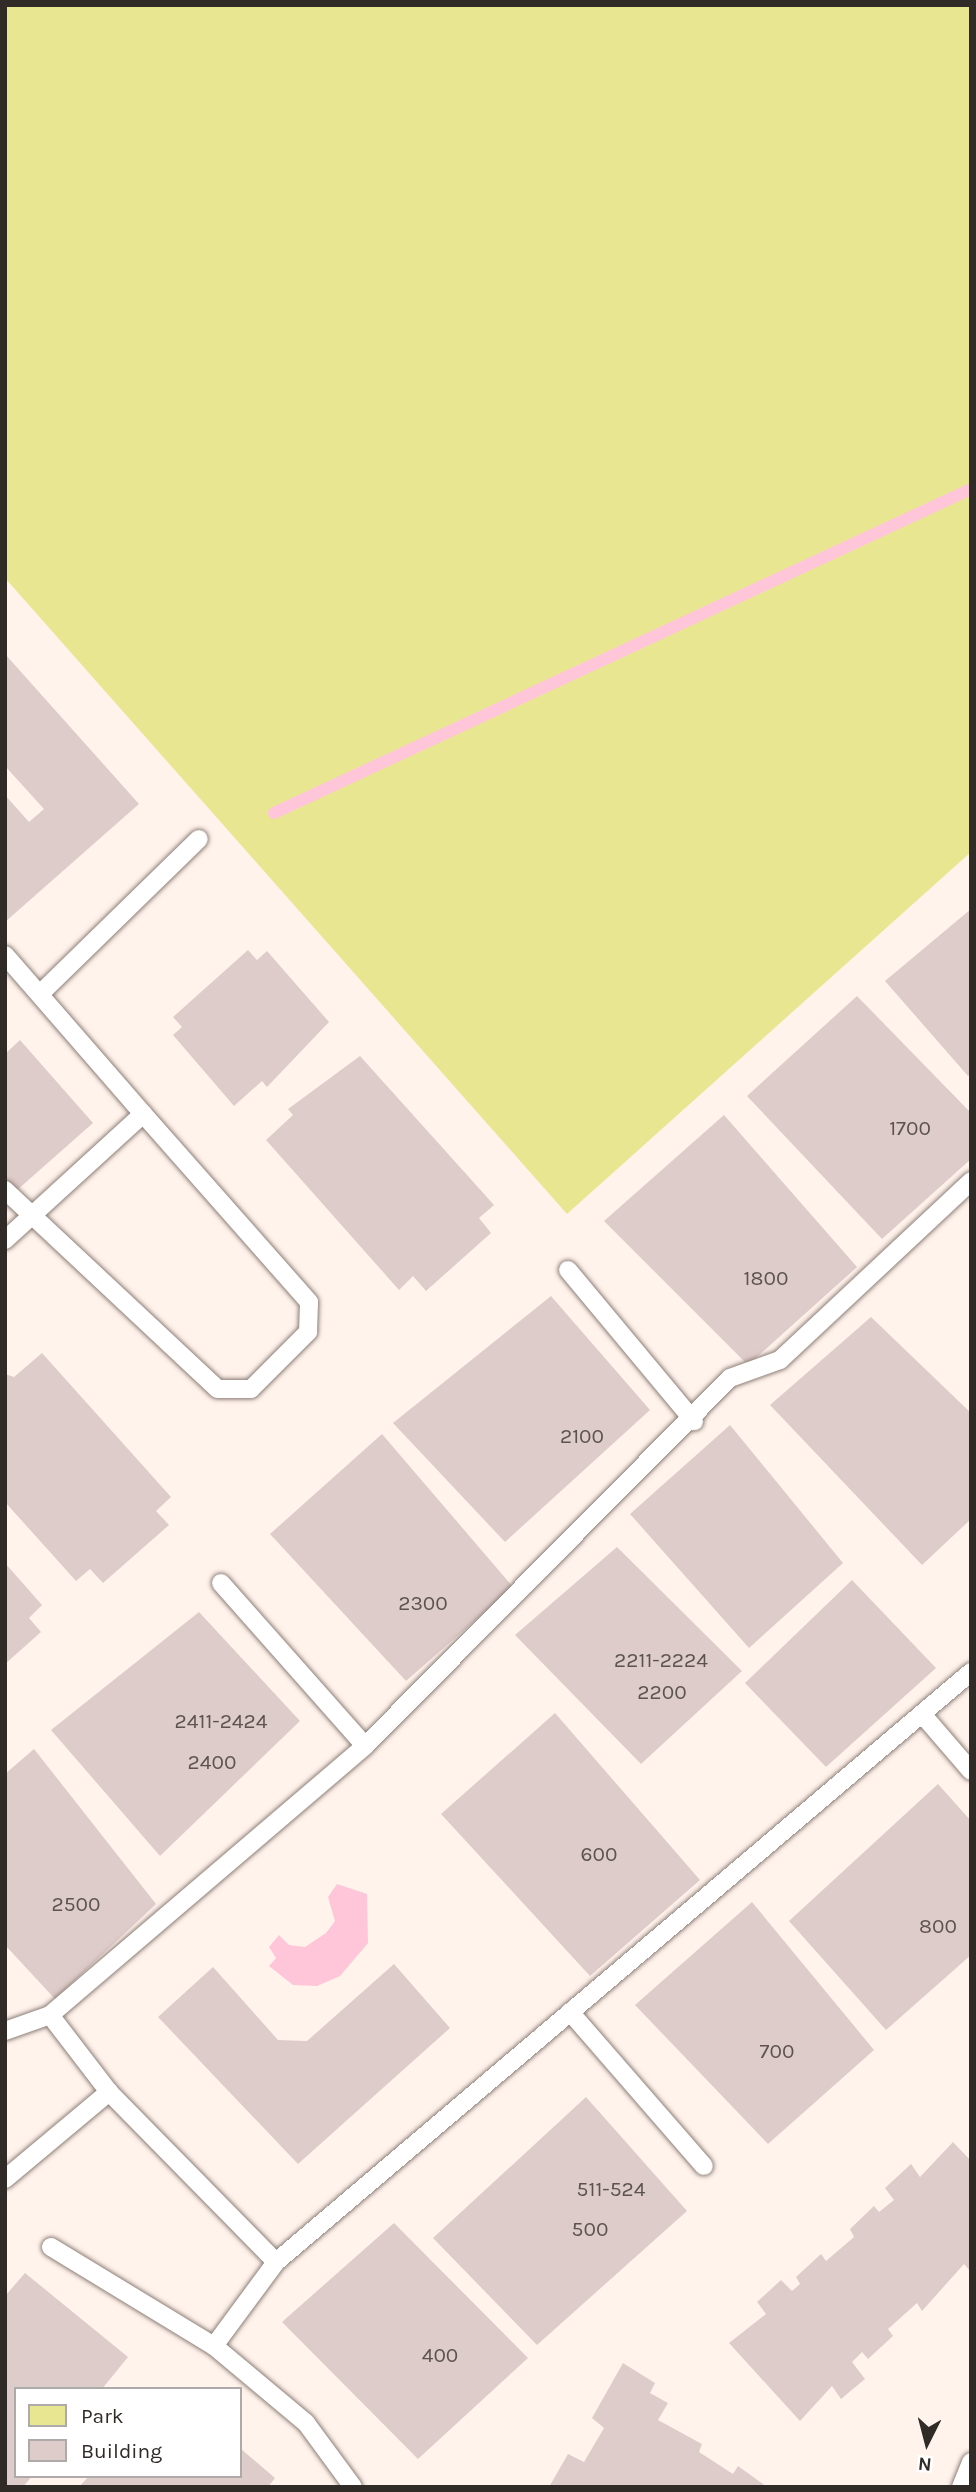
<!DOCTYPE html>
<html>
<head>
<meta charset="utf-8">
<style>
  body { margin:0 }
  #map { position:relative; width:976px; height:2492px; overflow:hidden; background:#fff3ec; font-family:Karla,sans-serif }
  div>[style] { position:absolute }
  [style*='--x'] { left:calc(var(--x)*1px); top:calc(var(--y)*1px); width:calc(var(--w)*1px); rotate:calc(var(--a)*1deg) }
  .green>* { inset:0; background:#e9e691 }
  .water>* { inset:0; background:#ffc6d9 }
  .stream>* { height:12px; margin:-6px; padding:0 6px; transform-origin:6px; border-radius:6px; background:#ffc6d9 }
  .building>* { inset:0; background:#deccca }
  .roads { filter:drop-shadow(0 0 2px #8d7f77) drop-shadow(0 0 2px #8d7f77) }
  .lane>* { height:18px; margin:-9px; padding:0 9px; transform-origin:9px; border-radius:9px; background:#fff }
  span { translate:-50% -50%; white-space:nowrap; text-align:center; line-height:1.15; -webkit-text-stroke:5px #fff; paint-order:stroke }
  .number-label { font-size:21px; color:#5c5350 }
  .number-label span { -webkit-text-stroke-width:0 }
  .frame { position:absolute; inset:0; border:7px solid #312b28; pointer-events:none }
  .legend { position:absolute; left:14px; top:2387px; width:228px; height:91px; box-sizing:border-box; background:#fff; border:2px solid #adaaa9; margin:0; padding:9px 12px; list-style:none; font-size:21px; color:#312b28 }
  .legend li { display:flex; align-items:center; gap:14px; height:35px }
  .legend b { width:35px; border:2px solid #adaaa9 }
  .north { position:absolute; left:892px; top:2408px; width:70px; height:70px; -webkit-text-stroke:5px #fff; paint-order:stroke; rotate:186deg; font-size:19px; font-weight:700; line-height:28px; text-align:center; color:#312b28 }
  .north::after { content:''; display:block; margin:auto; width:24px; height:32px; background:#312b28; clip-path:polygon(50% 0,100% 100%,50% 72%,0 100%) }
</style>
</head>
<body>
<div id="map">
  <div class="green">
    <i style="clip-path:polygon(5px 5px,971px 5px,971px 852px,567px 1214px,5px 578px)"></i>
  </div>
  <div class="water">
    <i style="clip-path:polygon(337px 1884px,367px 1894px,368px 1943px,340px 1976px,317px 1986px,293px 1985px,269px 1966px,276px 1958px,269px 1947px,279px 1935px,289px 1945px,305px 1947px,326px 1933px,335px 1921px,328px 1897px)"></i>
  </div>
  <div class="stream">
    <i style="--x:274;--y:813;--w:769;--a:-24.93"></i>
  </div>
  <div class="building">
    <i style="clip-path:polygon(5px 654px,139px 804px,5px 922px,5px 795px,29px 822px,44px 809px,5px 766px)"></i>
    <i style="clip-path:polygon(971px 909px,971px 1073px,968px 1076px,885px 981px)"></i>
    <i style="clip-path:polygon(248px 950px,257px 960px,267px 951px,329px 1022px,267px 1087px,262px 1081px,234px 1106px,173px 1035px,182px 1027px,173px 1017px)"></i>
    <i style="clip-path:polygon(857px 996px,971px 1113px,971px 1159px,882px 1239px,747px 1096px)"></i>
    <i style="clip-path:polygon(20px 1040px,93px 1123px,16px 1191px,5px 1179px,5px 1054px)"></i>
    <i style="clip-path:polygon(360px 1056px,494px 1205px,479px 1218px,491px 1233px,426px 1291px,413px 1276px,399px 1290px,266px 1140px,293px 1115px,288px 1109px)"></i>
    <i style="clip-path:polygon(724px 1115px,857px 1267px,748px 1365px,604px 1221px)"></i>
    <i style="clip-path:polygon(551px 1296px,650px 1410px,505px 1542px,393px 1423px)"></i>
    <i style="clip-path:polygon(871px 1317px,971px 1413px,971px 1519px,922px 1565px,770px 1405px)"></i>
    <i style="clip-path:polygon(42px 1353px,171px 1497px,156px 1511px,169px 1525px,103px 1583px,90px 1569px,76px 1581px,5px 1502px,5px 1374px,14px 1377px)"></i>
    <i style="clip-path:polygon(730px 1425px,843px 1563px,749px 1648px,630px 1514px)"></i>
    <i style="clip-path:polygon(382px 1434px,513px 1587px,406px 1681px,270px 1534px)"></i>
    <i style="clip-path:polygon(617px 1547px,742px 1671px,641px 1764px,515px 1635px)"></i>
    <i style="clip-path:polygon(5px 1563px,42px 1605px,29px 1618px,41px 1632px,5px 1664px)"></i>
    <i style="clip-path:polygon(852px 1580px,936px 1668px,826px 1767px,745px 1683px)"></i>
    <i style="clip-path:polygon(199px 1612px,300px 1721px,160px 1856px,51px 1730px)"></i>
    <i style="clip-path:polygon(555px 1713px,700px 1880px,590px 1976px,441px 1814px)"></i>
    <i style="clip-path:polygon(34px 1749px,156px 1904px,55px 1999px,5px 1945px,5px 1774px)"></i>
    <i style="clip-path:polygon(938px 1784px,971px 1821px,971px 1955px,886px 2030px,789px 1921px)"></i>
    <i style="clip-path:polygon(752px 1902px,874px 2050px,768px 2144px,635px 2005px)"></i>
    <i style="clip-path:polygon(394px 1964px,450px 2028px,298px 2164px,158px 2017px,213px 1967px,278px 2040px,307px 2041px)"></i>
    <i style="clip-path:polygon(586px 2097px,687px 2211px,537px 2345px,433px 2238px)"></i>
    <i style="clip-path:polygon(953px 2142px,971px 2161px,971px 2272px,964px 2264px,922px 2311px,917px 2303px,888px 2329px,893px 2336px,868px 2359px,862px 2352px,852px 2362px,865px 2379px,841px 2399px,832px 2386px,800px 2421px,729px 2343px,766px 2314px,757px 2302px,781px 2280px,792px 2291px,800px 2284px,796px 2277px,821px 2254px,826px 2261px,854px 2237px,850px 2229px,874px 2206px,879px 2212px,894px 2200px,885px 2188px,911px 2164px,920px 2177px)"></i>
    <i style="clip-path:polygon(394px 2223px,528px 2358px,418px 2459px,282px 2322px)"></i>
    <i style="clip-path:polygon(25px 2273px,128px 2357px,102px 2389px,16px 2389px,16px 2476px,32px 2476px,23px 2487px,5px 2487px,5px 2296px)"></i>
    <i style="clip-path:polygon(623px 2363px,655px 2383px,650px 2393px,668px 2403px,658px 2420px,702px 2444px,699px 2452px,733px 2474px,738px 2466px,767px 2487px,549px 2487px,568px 2454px,584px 2462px,604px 2428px,592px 2418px)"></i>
    <i style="clip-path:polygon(240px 2448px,275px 2478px,268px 2487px,79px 2487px,89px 2476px,240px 2476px)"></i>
  </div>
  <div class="roads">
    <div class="lane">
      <i style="--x:5;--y:955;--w:211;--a:49"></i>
      <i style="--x:143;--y:1114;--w:187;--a:137.6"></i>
      <i style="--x:42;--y:992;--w:219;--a:-44.3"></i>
      <i style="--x:5;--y:1190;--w:291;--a:43.1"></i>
      <i style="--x:218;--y:1389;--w:33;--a:0"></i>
      <i style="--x:251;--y:1389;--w:81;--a:-45"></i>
      <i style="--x:308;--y:1332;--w:30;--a:-88"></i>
      <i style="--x:309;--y:1302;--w:251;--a:-131.4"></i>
      <i style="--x:568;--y:1270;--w:197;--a:50.2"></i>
      <i style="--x:221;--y:1583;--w:217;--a:48.5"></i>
      <i style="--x:922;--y:1714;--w:75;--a:49.3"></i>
      <i style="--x:570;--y:2012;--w:204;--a:49"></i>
      <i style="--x:50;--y:2015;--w:97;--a:52.5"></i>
      <i style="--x:109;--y:2092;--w:238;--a:45.5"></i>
      <i style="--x:5;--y:2031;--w:48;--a:-19.6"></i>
      <i style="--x:50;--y:2015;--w:414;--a:-40.5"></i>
      <i style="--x:365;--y:1746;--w:518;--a:-45.23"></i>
      <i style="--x:730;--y:1378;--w:53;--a:-19.8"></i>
      <i style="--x:780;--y:1360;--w:262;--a:-43.1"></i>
      <i style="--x:5;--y:2179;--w:136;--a:-39.9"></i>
      <i style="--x:51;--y:2247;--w:191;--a:31.3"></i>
      <i style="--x:214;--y:2346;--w:120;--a:39.9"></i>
      <i style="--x:306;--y:2423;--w:79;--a:53.7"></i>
      <i style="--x:214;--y:2346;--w:104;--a:-53.6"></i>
      <i style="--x:276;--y:2262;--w:912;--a:-40.33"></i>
      <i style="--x:961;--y:2487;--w:27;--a:-68"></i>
    </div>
  </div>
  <div class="number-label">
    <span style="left:910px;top:1128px">1700</span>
    <span style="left:766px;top:1278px">1800</span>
    <span style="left:582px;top:1436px">2100</span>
    <span style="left:423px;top:1603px">2300</span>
    <span style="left:661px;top:1660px">2211-2224</span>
    <span style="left:662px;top:1692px">2200</span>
    <span style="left:221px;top:1721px">2411-2424</span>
    <span style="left:212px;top:1762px">2400</span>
    <span style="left:599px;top:1854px">600</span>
    <span style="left:76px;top:1904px">2500</span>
    <span style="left:938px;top:1926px">800</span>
    <span style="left:777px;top:2051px">700</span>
    <span style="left:611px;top:2189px">511-524</span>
    <span style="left:590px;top:2229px">500</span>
    <span style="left:440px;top:2355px">400</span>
  </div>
  <div class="frame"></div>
  <ul class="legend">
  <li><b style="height:19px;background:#e9e691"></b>Park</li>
  <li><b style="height:19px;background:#deccca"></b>Building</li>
  </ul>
  <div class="north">N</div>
</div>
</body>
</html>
